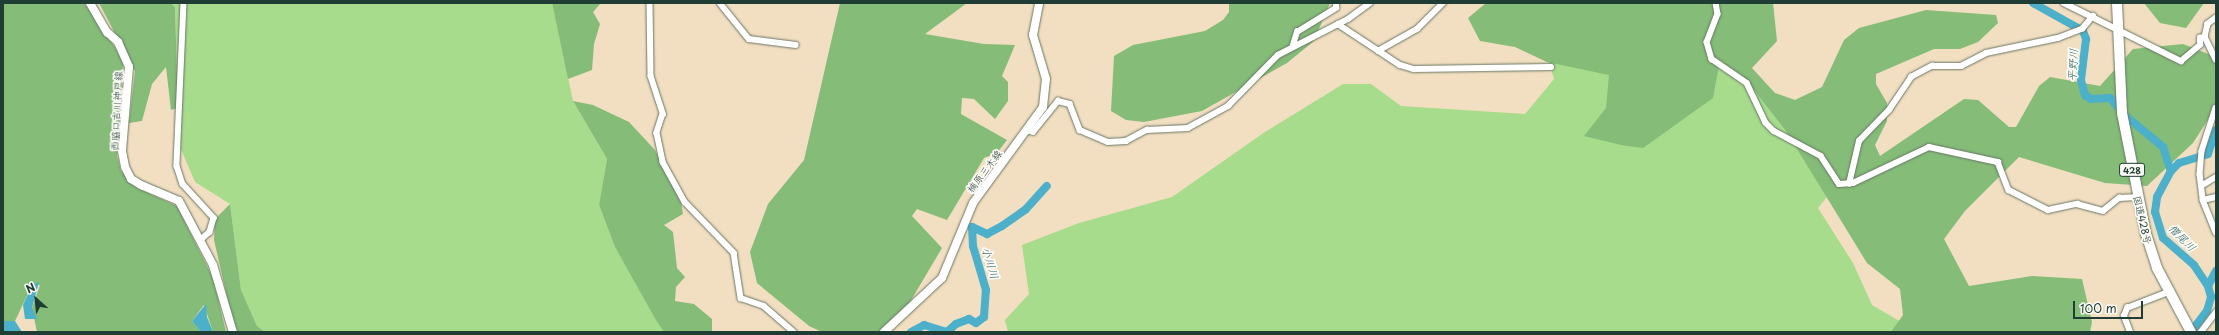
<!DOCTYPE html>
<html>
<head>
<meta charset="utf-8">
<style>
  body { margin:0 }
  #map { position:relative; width:2219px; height:335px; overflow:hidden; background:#f2dfc1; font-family:"Playpen Sans","Klee One",sans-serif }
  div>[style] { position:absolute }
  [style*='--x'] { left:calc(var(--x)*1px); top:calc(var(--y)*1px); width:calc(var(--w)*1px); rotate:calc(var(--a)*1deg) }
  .green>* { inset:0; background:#a6dc8c }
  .forest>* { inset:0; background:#84bc78 }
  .water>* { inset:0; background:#4cb0cb }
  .river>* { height:8px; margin:-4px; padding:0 4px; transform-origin:4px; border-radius:4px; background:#4cb0cb }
  .roads { filter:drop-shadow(0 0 1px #697665) drop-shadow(0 0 1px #697665) }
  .street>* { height:5.5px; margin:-2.75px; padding:0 2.75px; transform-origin:2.75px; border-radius:2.75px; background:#fff }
  .secondary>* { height:8px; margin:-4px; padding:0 4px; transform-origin:4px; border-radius:4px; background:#fff }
  .highway>* { height:10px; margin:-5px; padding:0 5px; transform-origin:5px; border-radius:5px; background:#fff }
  span { translate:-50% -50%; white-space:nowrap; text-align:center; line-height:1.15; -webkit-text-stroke:3.5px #fdfcf7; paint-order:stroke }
  .shield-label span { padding:1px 3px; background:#fdfcf7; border:1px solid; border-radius:3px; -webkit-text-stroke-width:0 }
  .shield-label { font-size:9px; color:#1f3d34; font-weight:700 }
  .street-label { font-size:10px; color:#1f3d34 }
  .water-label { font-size:11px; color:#2c6061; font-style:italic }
  .frame { position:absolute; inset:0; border:4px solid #1f3d34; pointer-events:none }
  .north { position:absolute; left:16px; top:279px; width:40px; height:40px; -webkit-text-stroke:3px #fdfcf7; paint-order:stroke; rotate:333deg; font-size:11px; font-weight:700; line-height:16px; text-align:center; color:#1f3d34 }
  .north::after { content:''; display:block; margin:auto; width:14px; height:18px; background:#1f3d34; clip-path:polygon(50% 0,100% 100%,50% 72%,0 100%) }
  .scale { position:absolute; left:2073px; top:301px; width:70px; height:18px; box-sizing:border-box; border:2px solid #1f3d34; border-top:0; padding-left:5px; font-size:12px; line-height:14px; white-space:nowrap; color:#1f3d34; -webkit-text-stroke:3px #fdfcf7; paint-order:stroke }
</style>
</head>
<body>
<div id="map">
  <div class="green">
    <i style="clip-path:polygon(171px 3px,552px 3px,573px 101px,607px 159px,599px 205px,615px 247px,664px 332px,265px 332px,257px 326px,241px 290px,230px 204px,195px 182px,180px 147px,175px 7px)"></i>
    <i style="clip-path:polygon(1601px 3px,1734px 49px,1838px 183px,1818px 208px,1853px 263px,1872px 305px,1918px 332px,1008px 332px,1005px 320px,1029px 294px,1022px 245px,1079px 223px,1172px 197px,1262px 134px,1343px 84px,1371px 84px,1401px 106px,1525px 114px,1554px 79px,1544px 46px)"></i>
  </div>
  <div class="forest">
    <i style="clip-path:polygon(3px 3px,84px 3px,116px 49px,123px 64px,117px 156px,121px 171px,137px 188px,177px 206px,213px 278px,226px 332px,213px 332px,204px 305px,192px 321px,201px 332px,37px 332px,32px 308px,40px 285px,32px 285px,15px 321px,3px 321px)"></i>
    <i style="clip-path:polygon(99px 3px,171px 3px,175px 7px,178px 108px,171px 110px,166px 67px,152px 84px,142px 121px,129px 123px,135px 71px)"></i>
    <i style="clip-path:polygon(552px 3px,601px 3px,593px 12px,600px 24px,594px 44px,592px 70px,568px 79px)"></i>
    <i style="clip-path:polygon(840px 3px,967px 3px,925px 34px,984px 44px,1015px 45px,1002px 76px,1008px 82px,1008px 101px,995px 119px,974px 99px,962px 98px,961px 114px,1007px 140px,997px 153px,984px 158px,947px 220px,917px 209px,912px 216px,942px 248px,910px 302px,878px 332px,822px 332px,809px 326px,757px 283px,750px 252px,768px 204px,804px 160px)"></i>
    <i style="clip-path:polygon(1229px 3px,1330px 3px,1314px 41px,1287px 63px,1202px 111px,1144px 122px,1126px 120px,1111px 111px,1114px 56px,1133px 45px,1205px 31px,1223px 20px,1229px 12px)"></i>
    <i style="clip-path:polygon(1486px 3px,1773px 3px,1777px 41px,1752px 68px,1775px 93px,1795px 100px,1822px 87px,1844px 40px,1859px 28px,1926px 10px,1996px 15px,1998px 23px,1978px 42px,1960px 49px,1934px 49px,1876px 74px,1876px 84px,1887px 103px,1887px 121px,1875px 145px,1880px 156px,1964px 99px,1978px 100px,2009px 127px,2016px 127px,2039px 86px,2050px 77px,2100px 86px,2133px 49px,2183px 44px,2216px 57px,2216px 107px,2193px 143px,2147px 186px,2105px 183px,2019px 157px,1965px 211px,1944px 239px,1969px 286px,2032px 276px,2082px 279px,2092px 322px,2090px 332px,1891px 332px,1903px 315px,1900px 289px,1867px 263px,1786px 131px,1751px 86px,1720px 60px,1713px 98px,1643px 148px,1621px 145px,1584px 136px,1606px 108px,1609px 75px,1547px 62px,1515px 47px,1480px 41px,1468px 18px)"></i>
    <i style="clip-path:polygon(2144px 3px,2204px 3px,2186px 28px,2160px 23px)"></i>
    <i style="clip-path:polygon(573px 101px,593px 105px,629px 122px,655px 150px,681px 203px,683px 214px,664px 225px,673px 232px,677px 268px,685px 277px,676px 287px,675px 301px,694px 304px,712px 319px,712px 332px,664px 332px,656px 320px,615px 247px,599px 205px,607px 159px)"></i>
    <i style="clip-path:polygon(230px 204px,241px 290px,257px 326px,265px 332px,238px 332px,233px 322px,214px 240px,215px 219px)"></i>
  </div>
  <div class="water">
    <i style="clip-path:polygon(39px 282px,32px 308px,37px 319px,25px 319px,23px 305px,32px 285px)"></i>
    <i style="clip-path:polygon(206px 304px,207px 317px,213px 332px,201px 332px,192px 321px)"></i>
    <i style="clip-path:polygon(3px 321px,15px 321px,22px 332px,3px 332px)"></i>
  </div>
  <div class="river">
    <i style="--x:2033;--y:3;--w:57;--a:29.2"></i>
    <i style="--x:2083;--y:31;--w:9;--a:69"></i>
    <i style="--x:2086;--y:39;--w:41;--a:97"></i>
    <i style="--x:2081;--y:80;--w:16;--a:75"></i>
    <i style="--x:2085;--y:95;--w:7;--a:34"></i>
    <i style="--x:2091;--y:99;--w:19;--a:-3"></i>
    <i style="--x:2110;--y:98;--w:13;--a:51"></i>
    <i style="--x:2127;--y:117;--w:47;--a:39.8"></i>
    <i style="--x:2163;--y:147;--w:25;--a:72"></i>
    <i style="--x:2208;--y:286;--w:17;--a:-62"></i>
    <i style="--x:911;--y:332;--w:15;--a:-28"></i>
    <i style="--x:924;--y:325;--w:24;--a:17"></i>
    <i style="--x:947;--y:332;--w:12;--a:-42"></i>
    <i style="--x:956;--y:324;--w:14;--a:-21"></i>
    <i style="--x:969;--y:319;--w:8;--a:30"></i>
    <i style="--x:976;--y:323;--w:10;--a:-37"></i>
    <i style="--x:984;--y:317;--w:27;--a:-86"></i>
    <i style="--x:986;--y:290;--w:46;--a:-106.5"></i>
    <i style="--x:973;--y:246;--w:19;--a:-93"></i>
    <i style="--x:972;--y:227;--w:17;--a:25"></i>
    <i style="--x:987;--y:234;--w:17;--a:-28"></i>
    <i style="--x:1002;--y:226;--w:29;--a:-35"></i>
    <i style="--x:1026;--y:209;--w:31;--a:-48"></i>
    <i style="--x:2191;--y:332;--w:26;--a:-53"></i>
    <i style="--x:2207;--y:311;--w:15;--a:-74"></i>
    <i style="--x:2211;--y:297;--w:11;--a:-105"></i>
    <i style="--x:2208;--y:286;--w:25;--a:-124"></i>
    <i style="--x:2194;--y:265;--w:41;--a:-138.9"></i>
    <i style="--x:2163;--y:238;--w:27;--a:-107"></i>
    <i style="--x:2155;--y:212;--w:15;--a:-82"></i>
    <i style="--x:2157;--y:197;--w:30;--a:-62"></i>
    <i style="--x:2171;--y:171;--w:11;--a:-45"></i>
    <i style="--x:2179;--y:163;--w:30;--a:-17"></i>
    <i style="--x:2208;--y:154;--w:25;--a:-72"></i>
  </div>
  <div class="roads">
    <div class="street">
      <i style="--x:184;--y:3;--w:163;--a:92.5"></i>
      <i style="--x:177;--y:166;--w:19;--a:72"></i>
      <i style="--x:183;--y:184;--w:46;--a:47.6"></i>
      <i style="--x:214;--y:218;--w:15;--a:106"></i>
      <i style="--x:210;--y:232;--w:12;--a:138"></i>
      <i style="--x:650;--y:3;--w:73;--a:89.2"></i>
      <i style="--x:651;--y:76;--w:40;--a:72"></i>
      <i style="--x:663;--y:114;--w:20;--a:108"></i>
      <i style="--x:657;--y:133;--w:30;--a:78"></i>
      <i style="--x:663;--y:162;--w:46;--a:61.2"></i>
      <i style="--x:685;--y:202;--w:71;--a:46.1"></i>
      <i style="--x:734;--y:253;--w:46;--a:81.2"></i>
      <i style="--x:741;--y:298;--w:24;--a:19"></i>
      <i style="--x:764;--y:306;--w:40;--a:41"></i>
      <i style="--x:720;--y:3;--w:46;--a:51.1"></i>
      <i style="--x:749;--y:39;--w:47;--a:7.3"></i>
      <i style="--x:1716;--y:3;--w:11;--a:80"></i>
      <i style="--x:1718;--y:14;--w:30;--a:111"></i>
      <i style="--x:1707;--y:42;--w:18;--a:74"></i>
      <i style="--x:1712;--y:59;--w:42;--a:34.4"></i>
      <i style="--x:1747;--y:83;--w:44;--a:64.6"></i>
      <i style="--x:1766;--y:123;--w:11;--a:45"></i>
      <i style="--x:1774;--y:131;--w:53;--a:28"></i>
      <i style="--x:1821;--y:156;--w:33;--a:57"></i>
      <i style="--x:1839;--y:184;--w:14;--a:-4"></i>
      <i style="--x:1853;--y:183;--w:84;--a:-25.3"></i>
      <i style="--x:1929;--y:147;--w:71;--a:12.3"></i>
      <i style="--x:1998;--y:162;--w:30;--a:69"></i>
      <i style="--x:2009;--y:190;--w:44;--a:27.1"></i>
      <i style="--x:2048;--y:210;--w:30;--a:-12"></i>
      <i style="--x:2077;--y:204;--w:27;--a:15"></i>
      <i style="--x:2103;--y:211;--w:21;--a:-39"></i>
      <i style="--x:2119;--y:198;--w:19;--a:-3"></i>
      <i style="--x:2064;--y:3;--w:131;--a:26.4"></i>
      <i style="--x:2181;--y:61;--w:25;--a:-40"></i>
      <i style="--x:2200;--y:45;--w:7;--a:-90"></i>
      <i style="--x:2200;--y:38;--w:5;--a:-11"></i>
      <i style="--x:2216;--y:18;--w:10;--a:143"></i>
      <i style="--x:2208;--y:24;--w:13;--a:103"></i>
      <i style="--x:2205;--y:37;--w:25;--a:64"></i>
      <i style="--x:1338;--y:24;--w:74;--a:33.5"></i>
      <i style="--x:1400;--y:65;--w:15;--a:16"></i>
      <i style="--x:1414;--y:69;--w:137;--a:-0.8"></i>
      <i style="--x:1293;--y:45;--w:14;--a:-73"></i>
      <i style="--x:1297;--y:32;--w:46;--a:-31.6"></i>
      <i style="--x:1336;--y:8;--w:5;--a:-90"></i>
      <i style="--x:1378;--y:51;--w:45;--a:-29.4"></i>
      <i style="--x:1417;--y:29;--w:37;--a:-45"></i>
      <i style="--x:2216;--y:108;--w:45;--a:108"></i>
      <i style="--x:2202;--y:151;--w:23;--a:95"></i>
      <i style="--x:2200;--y:174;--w:26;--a:83"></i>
      <i style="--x:2203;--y:200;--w:35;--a:68"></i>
      <i style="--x:1027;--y:130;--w:6;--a:18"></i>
      <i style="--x:1033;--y:132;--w:40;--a:-51"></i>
      <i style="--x:1058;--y:101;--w:12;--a:14"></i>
      <i style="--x:1070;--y:104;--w:28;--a:69"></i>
      <i style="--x:1080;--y:130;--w:30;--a:23"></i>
      <i style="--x:1108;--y:142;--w:18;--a:-3"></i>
      <i style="--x:1126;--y:141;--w:24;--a:-28"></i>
      <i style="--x:1147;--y:130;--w:41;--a:-2.8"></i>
      <i style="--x:1188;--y:128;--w:46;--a:-28.8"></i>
      <i style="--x:1228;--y:106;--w:71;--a:-45.6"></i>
      <i style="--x:1278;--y:55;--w:79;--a:-27.2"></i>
      <i style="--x:1348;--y:19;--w:27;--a:-36"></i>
      <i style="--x:1849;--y:184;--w:44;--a:-76.9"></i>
      <i style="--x:1859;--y:141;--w:43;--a:-45.9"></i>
      <i style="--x:1889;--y:110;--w:40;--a:-56"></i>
      <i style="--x:1911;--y:77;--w:24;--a:-28"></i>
      <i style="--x:1932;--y:66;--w:29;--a:0"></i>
      <i style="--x:1961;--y:66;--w:28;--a:-27"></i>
      <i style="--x:1986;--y:53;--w:74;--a:-11.8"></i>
      <i style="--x:2058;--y:38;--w:26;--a:-21"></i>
      <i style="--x:2082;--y:29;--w:17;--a:-50"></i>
      <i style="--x:2201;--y:186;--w:17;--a:-31"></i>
      <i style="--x:2203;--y:200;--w:13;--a:-13"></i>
      <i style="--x:2130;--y:332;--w:17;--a:-111"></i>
      <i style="--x:2124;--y:316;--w:9;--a:-69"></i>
      <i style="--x:2127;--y:308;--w:47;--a:-21.1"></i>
      <i style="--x:2201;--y:332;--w:25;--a:-53"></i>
    </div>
    <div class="secondary">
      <i style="--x:90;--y:3;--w:34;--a:60"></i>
      <i style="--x:107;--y:32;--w:15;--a:42"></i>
      <i style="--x:118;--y:42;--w:27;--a:66"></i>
      <i style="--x:129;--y:67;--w:84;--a:94.8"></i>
      <i style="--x:122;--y:151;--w:16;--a:79"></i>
      <i style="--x:125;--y:167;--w:13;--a:63"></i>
      <i style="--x:131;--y:179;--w:12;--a:31"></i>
      <i style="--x:141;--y:185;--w:41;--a:22.8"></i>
      <i style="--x:179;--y:201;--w:72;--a:62"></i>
      <i style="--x:213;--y:265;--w:70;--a:73.4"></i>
      <i style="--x:884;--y:332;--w:79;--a:-43"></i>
      <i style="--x:942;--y:278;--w:81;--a:-67.5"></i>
      <i style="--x:973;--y:203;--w:119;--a:-53.9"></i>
      <i style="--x:1043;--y:107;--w:28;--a:-84"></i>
      <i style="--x:1046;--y:79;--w:46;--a:-106.5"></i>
      <i style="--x:1033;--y:35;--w:33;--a:-79"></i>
    </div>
    <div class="highway">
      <i style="--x:2117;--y:3;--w:110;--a:87.4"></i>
      <i style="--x:2122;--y:113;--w:123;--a:78.8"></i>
      <i style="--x:2146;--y:234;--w:36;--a:72"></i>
      <i style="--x:2157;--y:268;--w:72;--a:62"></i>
    </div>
  </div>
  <div class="shield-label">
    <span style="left:2132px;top:170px">428</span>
  </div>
  <div class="street-label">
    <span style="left:116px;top:111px;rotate:-87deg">西脇口吉川神戸線</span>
    <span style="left:984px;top:171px;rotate:-53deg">楠原三木線</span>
    <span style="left:2143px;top:220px;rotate:77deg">国道428号</span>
  </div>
  <div class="water-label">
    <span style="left:2073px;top:65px;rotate:-87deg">平野川</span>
    <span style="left:2182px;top:238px;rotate:45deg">僧尾川</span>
    <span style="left:990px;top:263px;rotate:73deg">小川川</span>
  </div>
  <div class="frame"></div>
  <div class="north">N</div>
  <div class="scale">100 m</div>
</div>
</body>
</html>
